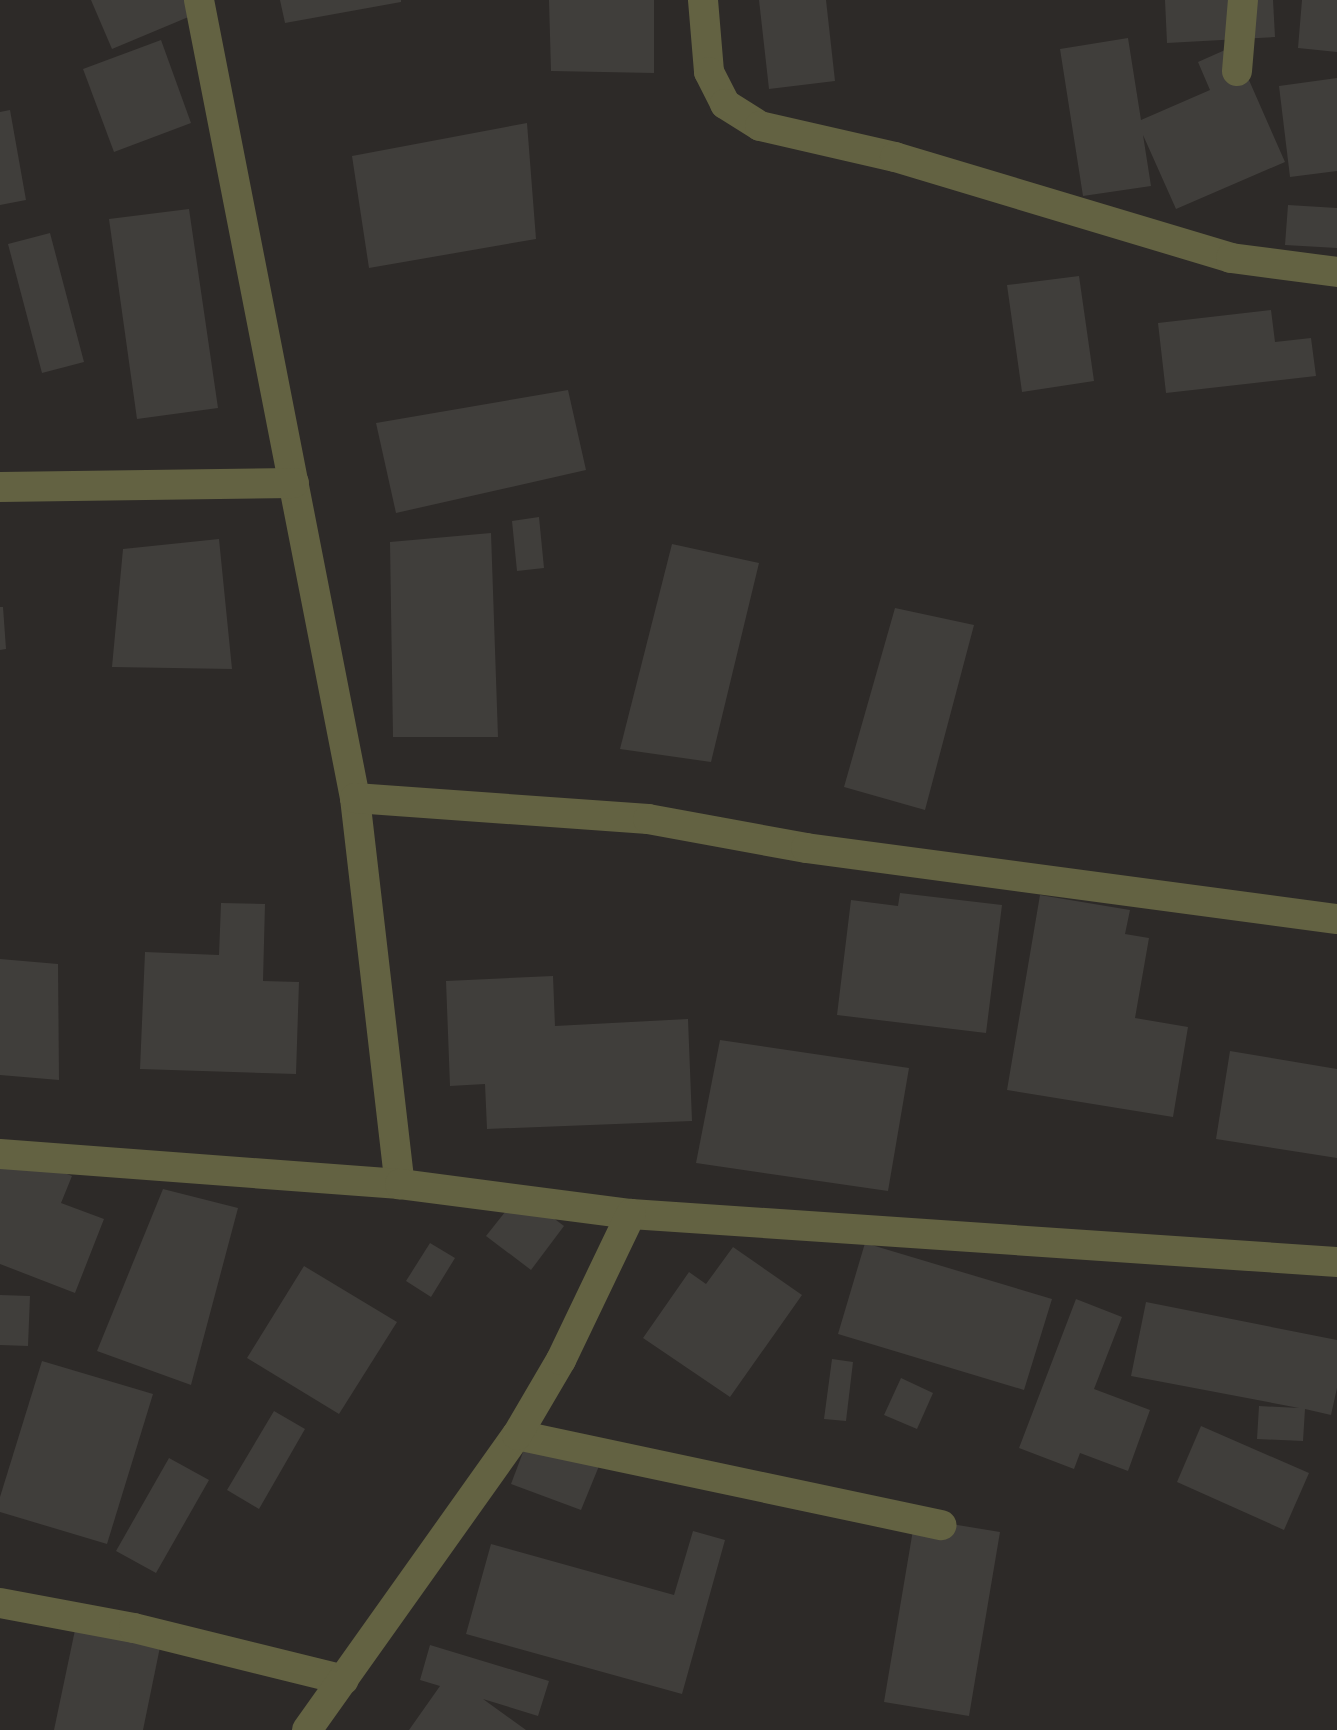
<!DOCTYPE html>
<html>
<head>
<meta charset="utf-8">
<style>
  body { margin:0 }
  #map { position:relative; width:1337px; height:1730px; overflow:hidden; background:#2d2a28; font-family:"Open Sans",sans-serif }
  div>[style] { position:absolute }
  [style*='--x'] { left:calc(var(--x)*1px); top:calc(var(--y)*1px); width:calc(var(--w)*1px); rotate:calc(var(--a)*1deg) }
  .building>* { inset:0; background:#403e3b }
  .minor>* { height:30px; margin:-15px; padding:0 15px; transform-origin:15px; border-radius:15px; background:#636242 }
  span { translate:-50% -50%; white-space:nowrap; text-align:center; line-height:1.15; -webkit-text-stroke:8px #23201f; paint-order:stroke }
</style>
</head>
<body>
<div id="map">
  <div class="building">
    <i style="clip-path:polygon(91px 0,192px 0,198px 13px,112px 49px)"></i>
    <i style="clip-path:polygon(280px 0,401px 0,401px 2px,285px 23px)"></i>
    <i style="clip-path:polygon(549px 0,654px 0,654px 73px,551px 71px)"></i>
    <i style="clip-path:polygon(759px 0,826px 0,835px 81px,769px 89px)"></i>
    <i style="clip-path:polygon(1165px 0,1273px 0,1275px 37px,1167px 43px)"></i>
    <i style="clip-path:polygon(1302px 0,1337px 0,1337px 52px,1298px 48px)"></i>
    <i style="clip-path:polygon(1128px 38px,1141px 120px,1210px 90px,1198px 62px,1234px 46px,1285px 162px,1176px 209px,1143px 135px,1151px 186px,1083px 196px,1060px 49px)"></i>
    <i style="clip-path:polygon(161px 40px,191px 123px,114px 152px,83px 69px)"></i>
    <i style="clip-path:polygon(1337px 78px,1337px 171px,1290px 177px,1279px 86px)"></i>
    <i style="clip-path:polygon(10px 110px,26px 200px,0 205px,0 112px)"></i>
    <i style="clip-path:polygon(527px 123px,536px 239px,369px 268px,352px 156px)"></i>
    <i style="clip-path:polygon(1288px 205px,1337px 208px,1337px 248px,1285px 245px)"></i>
    <i style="clip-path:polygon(189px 209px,218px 408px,137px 419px,109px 219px)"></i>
    <i style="clip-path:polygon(50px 233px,84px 362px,42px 373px,8px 244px)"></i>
    <i style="clip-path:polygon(1079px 276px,1094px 381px,1022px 392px,1007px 285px)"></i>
    <i style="clip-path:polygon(1271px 310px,1275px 342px,1311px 338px,1316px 376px,1166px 393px,1158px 323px)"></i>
    <i style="clip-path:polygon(568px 390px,586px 470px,396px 513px,376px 423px)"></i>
    <i style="clip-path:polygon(539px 517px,544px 568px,517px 571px,512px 521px)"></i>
    <i style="clip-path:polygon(491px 533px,498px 737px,393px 737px,390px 542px)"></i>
    <i style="clip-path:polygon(219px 539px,232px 669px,112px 667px,123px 549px)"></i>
    <i style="clip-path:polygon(672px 544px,759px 563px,711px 762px,620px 749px)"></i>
    <i style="clip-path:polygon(0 607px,3px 607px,6px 649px,0 650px)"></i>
    <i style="clip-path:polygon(895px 608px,974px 625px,925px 810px,844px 787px)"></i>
    <i style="clip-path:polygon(900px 893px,1002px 905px,986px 1033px,837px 1015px,851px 900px,898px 906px)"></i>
    <i style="clip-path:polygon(1040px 895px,1130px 910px,1125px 934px,1149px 938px,1135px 1018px,1188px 1027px,1173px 1117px,1007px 1090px)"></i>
    <i style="clip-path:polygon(221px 903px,265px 904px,263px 981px,299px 982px,296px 1074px,140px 1069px,145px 952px,219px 955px)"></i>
    <i style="clip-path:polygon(0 959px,58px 964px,59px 1080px,0 1075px)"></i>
    <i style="clip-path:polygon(553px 976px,555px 1026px,688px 1019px,692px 1121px,487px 1129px,485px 1084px,450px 1086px,446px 981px)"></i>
    <i style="clip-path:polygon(720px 1040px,909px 1068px,888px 1191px,696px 1163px)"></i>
    <i style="clip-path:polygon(1230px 1051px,1337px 1069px,1337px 1158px,1216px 1139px)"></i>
    <i style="clip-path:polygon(0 1148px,72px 1176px,61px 1203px,104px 1219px,75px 1293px,0 1264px)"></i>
    <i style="clip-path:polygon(163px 1189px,238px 1208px,191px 1385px,97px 1351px)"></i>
    <i style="clip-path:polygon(520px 1193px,564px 1226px,531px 1270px,486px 1236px)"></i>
    <i style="clip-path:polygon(430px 1243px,455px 1258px,431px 1297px,406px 1281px)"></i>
    <i style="clip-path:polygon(865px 1243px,1052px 1299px,1024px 1390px,838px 1334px)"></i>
    <i style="clip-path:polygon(733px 1247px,802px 1295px,730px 1397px,643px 1338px,689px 1272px,706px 1284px)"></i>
    <i style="clip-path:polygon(304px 1266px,397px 1322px,339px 1414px,247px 1358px)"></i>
    <i style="clip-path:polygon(0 1295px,30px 1296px,28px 1346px,0 1345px)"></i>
    <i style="clip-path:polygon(1076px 1299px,1122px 1317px,1094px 1389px,1150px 1410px,1128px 1471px,1080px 1453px,1074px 1469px,1019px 1448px)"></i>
    <i style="clip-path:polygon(1146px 1302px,1337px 1340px,1337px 1388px,1331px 1415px,1305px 1409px,1303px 1441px,1257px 1439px,1259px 1406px,1299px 1408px,1131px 1376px)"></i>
    <i style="clip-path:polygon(832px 1359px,853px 1362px,846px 1421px,824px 1419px)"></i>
    <i style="clip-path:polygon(42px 1361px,153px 1394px,107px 1544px,0 1512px,0 1497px)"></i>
    <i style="clip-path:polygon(901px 1378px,933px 1393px,917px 1429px,884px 1415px)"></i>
    <i style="clip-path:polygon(274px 1411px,305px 1429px,259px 1509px,227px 1490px)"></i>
    <i style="clip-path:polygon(1201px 1426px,1309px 1473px,1284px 1530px,1177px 1482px)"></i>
    <i style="clip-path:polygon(528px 1439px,599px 1466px,581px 1510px,511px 1484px)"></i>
    <i style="clip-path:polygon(169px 1458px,209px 1480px,156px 1573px,116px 1551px)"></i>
    <i style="clip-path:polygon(915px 1518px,1000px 1532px,969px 1716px,884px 1702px)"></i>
    <i style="clip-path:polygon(693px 1531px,725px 1540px,682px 1694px,466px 1634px,491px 1544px,674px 1595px)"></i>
    <i style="clip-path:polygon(75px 1630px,160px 1647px,143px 1730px,54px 1730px)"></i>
    <i style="clip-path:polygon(430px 1645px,549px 1681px,538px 1716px,483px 1699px,526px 1730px,409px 1730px,440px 1686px,420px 1680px)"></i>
  </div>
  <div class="minor">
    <i style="--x:199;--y:0;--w:813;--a:78.94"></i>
    <i style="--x:355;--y:798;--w:389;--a:83.4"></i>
    <i style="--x:703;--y:0;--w:72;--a:85.2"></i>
    <i style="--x:709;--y:72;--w:36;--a:63"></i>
    <i style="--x:725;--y:104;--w:41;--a:32.2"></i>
    <i style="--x:760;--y:126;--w:139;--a:12.9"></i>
    <i style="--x:895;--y:157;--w:351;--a:16.7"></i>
    <i style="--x:1231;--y:258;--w:107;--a:7.5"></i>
    <i style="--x:1237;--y:71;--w:71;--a:-85.2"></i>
    <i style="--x:0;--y:487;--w:294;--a:-0.8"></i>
    <i style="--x:355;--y:798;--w:294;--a:4.1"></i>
    <i style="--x:648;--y:819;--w:161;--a:10.4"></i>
    <i style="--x:806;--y:848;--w:536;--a:7.62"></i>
    <i style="--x:0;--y:1154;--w:401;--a:4.3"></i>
    <i style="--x:400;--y:1184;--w:233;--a:7.4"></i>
    <i style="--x:631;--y:1214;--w:708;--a:3.89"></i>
    <i style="--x:517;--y:1435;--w:434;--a:12"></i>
    <i style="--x:0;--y:1603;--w:136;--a:10.6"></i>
    <i style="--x:134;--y:1628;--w:216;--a:13.9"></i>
    <i style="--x:307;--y:1730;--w:362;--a:-54.6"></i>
    <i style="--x:517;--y:1435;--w:87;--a:-59.6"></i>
    <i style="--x:561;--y:1360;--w:162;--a:-64.4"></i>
  </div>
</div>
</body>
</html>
